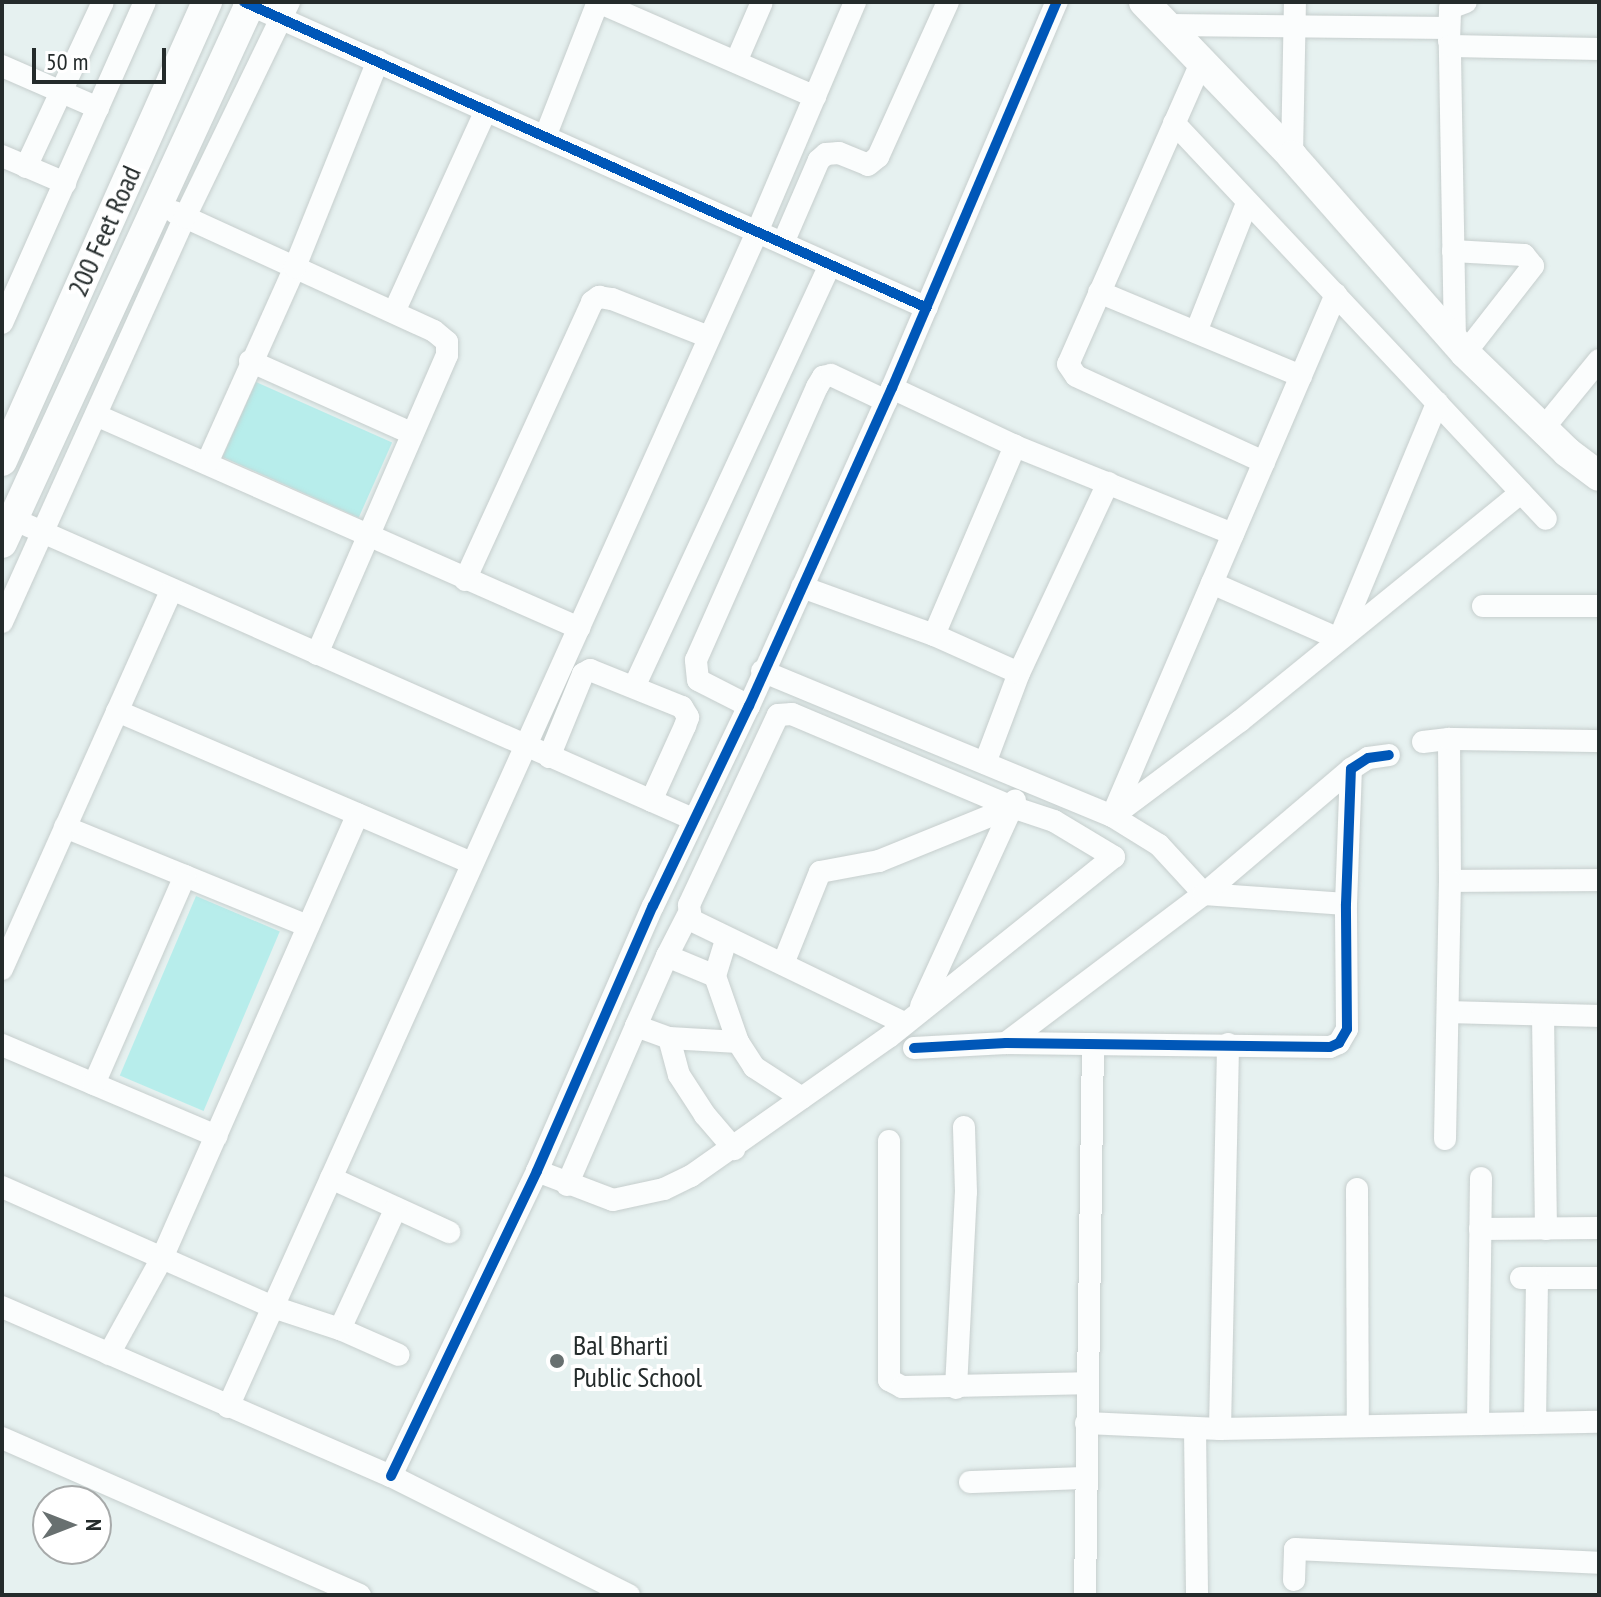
<!DOCTYPE html>
<style>
body{margin:0}
#map{position:relative;width:1601px;height:1597px;overflow:hidden;background:#e6f1f0;font-family:"PT Sans Narrow",sans-serif}
div>[style]{position:absolute}
[style*='--x']{left:calc(var(--x)*1px);top:calc(var(--y)*1px);width:calc(var(--w)*1px);rotate:calc(var(--a)*1deg)}
.green>*{inset:0;background:#b7edeb;transform-origin:0 0}
.roads{filter:drop-shadow(0 0 2px #c6cecd) drop-shadow(0 0 2px #c6cecd)}
.street>*{height:22px;margin:-11px;padding:0 11px;transform-origin:11px;border-radius:11px;background:#fbfdfd}
.secondary>*{height:30px;margin:-15px;padding:0 15px;transform-origin:15px;border-radius:15px;background:#fbfdfd}
.cycleway>*{height:10px;margin:-5px;padding:0 5px;transform-origin:5px;border-radius:5px;background:#0057b8}
.dots>*{width:22px;height:22px;translate:-50% -50%;box-sizing:border-box;border:4px solid #fff;border-radius:50%}
span{translate:-50% -50%;white-space:nowrap;text-align:center;line-height:1.15;-webkit-text-stroke:8px #fff;paint-order:stroke}
.street-label{font-size:28px;color:#242b2b}
.poi-label{font-size:28px;color:#242b2b}
.left{translate:0 -50%;text-align:left}
.frame{position:absolute;inset:0;border:4px solid #242b2b;pointer-events:none}
.north{position:absolute;left:32px;top:1485px;width:80px;height:80px;box-sizing:border-box;background:#fff;border:2px solid #a7aaaa;border-radius:50%;rotate:90deg;font-size:22px;font-weight:700;line-height:32px;text-align:center;color:#242b2b}
.north::after{content:'';display:block;margin:auto;width:28px;height:36px;background:#687070;clip-path:polygon(50% 0,100% 100%,50% 72%,0 100%)}
.scale{position:absolute;left:32px;top:48px;width:134px;height:36px;box-sizing:border-box;border:4px solid #242b2b;border-top:0;padding-left:10px;font-size:24px;line-height:28px;white-space:nowrap;color:#242b2b;-webkit-text-stroke:6px #fff;paint-order:stroke}
</style>
<div id="map">
<div class="green">
<div style="left:256px;top:382px;width:149px;height:82px;rotate:24deg"></div>
<div style="left:196px;top:896px;width:91px;height:195px;rotate:23deg"></div>
</div>
<div class="roads">
<div class="street">
<div style="--x:244;--y:2;--w:748;--a:24.13"></div>
<div style="--x:598;--y:2;--w:237;--a:23.6"></div>
<div style="--x:1170;--y:25;--w:279;--a:0.6"></div>
<div style="--x:1449;--y:41;--w:33;--a:-88"></div>
<div style="--x:1450;--y:8;--w:17;--a:-21"></div>
<div style="--x:736;--y:62;--w:65;--a:-66.6"></div>
<div style="--x:1201;--y:63;--w:329;--a:113.8"></div>
<div style="--x:1068;--y:364;--w:14;--a:56"></div>
<div style="--x:1076;--y:376;--w:207;--a:24.6"></div>
<div style="--x:2;--y:66;--w:105;--a:23.6"></div>
<div style="--x:1174;--y:123;--w:543;--a:46.79"></div>
<div style="--x:545;--y:137;--w:145;--a:-68.6"></div>
<div style="--x:2;--y:156;--w:69;--a:23.2"></div>
<div style="--x:1292;--y:156;--w:154;--a:-88.9"></div>
<div style="--x:26;--y:167;--w:182;--a:-65"></div>
<div style="--x:174;--y:212;--w:286;--a:24.6"></div>
<div style="--x:434;--y:331;--w:17;--a:40"></div>
<div style="--x:447;--y:342;--w:13;--a:90"></div>
<div style="--x:447;--y:355;--w:326;--a:113.5"></div>
<div style="--x:783;--y:243;--w:90;--a:-66.6"></div>
<div style="--x:819;--y:160;--w:9;--a:-41"></div>
<div style="--x:826;--y:154;--w:13;--a:-4"></div>
<div style="--x:839;--y:153;--w:31;--a:22"></div>
<div style="--x:868;--y:165;--w:13;--a:-39"></div>
<div style="--x:878;--y:157;--w:170;--a:-65.7"></div>
<div style="--x:1453;--y:251;--w:71;--a:3.2"></div>
<div style="--x:1524;--y:255;--w:14;--a:51"></div>
<div style="--x:1533;--y:266;--w:110;--a:128"></div>
<div style="--x:1099;--y:292;--w:219;--a:22.6"></div>
<div style="--x:394;--y:312;--w:222;--a:-65.5"></div>
<div style="--x:2;--y:323;--w:351;--a:-66"></div>
<div style="--x:1196;--y:332;--w:139;--a:-68.4"></div>
<div style="--x:1455;--y:342;--w:296;--a:-91"></div>
<div style="--x:1450;--y:46;--w:149;--a:1.2"></div>
<div style="--x:250;--y:361;--w:176;--a:24.1"></div>
<div style="--x:892;--y:388;--w:136;--a:25.2"></div>
<div style="--x:1015;--y:446;--w:235;--a:22"></div>
<div style="--x:98;--y:416;--w:526;--a:23.79"></div>
<div style="--x:1542;--y:430;--w:90;--a:-50.8"></div>
<div style="--x:207;--y:463;--w:215;--a:-65.8"></div>
<div style="--x:295;--y:267;--w:222;--a:-68.1"></div>
<div style="--x:13;--y:519;--w:743;--a:23.81"></div>
<div style="--x:465;--y:580;--w:306;--a:-65.4"></div>
<div style="--x:592;--y:302;--w:9;--a:-36"></div>
<div style="--x:599;--y:297;--w:13;--a:9"></div>
<div style="--x:612;--y:299;--w:104;--a:21.4"></div>
<div style="--x:1212;--y:583;--w:139;--a:23.8"></div>
<div style="--x:1339;--y:639;--w:256;--a:-67.4"></div>
<div style="--x:802;--y:587;--w:140;--a:20"></div>
<div style="--x:934;--y:635;--w:206;--a:-66.8"></div>
<div style="--x:1483;--y:606;--w:116;--a:0"></div>
<div style="--x:2;--y:622;--w:444;--a:-65.7"></div>
<div style="--x:185;--y:217;--w:239;--a:-64.2"></div>
<div style="--x:934;--y:635;--w:93;--a:24.1"></div>
<div style="--x:762;--y:671;--w:379;--a:22.5"></div>
<div style="--x:1112;--y:816;--w:55;--a:31.7"></div>
<div style="--x:1159;--y:845;--w:67;--a:47.4"></div>
<div style="--x:1204;--y:894;--w:142;--a:4"></div>
<div style="--x:634;--y:687;--w:465;--a:-65.1"></div>
<div style="--x:749;--y:706;--w:57;--a:-153"></div>
<div style="--x:698;--y:680;--w:20;--a:-96"></div>
<div style="--x:696;--y:660;--w:299;--a:-66.1"></div>
<div style="--x:817;--y:387;--w:12;--a:-59"></div>
<div style="--x:823;--y:377;--w:8;--a:-14"></div>
<div style="--x:831;--y:375;--w:61;--a:25.3"></div>
<div style="--x:117;--y:711;--w:386;--a:23.2"></div>
<div style="--x:1449;--y:739;--w:142;--a:89.6"></div>
<div style="--x:1450;--y:881;--w:149;--a:-0.4"></div>
<div style="--x:1423;--y:742;--w:26;--a:-7"></div>
<div style="--x:1449;--y:739;--w:150;--a:0.8"></div>
<div style="--x:549;--y:757;--w:90;--a:-67.7"></div>
<div style="--x:583;--y:674;--w:8;--a:-30"></div>
<div style="--x:590;--y:670;--w:99;--a:21.9"></div>
<div style="--x:682;--y:707;--w:12;--a:59"></div>
<div style="--x:688;--y:717;--w:9;--a:108"></div>
<div style="--x:685;--y:726;--w:82;--a:114.4"></div>
<div style="--x:985;--y:763;--w:96;--a:-69.3"></div>
<div style="--x:1019;--y:673;--w:210;--a:-64.9"></div>
<div style="--x:1112;--y:816;--w:568;--a:-66.77"></div>
<div style="--x:1113;--y:816;--w:159;--a:-36.8"></div>
<div style="--x:1240;--y:721;--w:362;--a:-39.1"></div>
<div style="--x:65;--y:827;--w:262;--a:22.2"></div>
<div style="--x:726;--y:940;--w:38;--a:107"></div>
<div style="--x:715;--y:976;--w:70;--a:70.8"></div>
<div style="--x:738;--y:1042;--w:30;--a:57"></div>
<div style="--x:754;--y:1067;--w:57;--a:32.9"></div>
<div style="--x:667;--y:956;--w:48;--a:-62.9"></div>
<div style="--x:783;--y:964;--w:99;--a:-68.1"></div>
<div style="--x:820;--y:872;--w:60;--a:-10.6"></div>
<div style="--x:879;--y:861;--w:144;--a:-22.1"></div>
<div style="--x:2;--y:969;--w:414;--a:-65.9"></div>
<div style="--x:921;--y:1006;--w:226;--a:-65.4"></div>
<div style="--x:1448;--y:1012;--w:151;--a:1.5"></div>
<div style="--x:1543;--y:1015;--w:214;--a:89.2"></div>
<div style="--x:636;--y:1026;--w:77;--a:-66.1"></div>
<div style="--x:667;--y:956;--w:52;--a:22.6"></div>
<div style="--x:669;--y:1038;--w:38;--a:75"></div>
<div style="--x:679;--y:1075;--w:48;--a:57"></div>
<div style="--x:705;--y:1115;--w:45;--a:49.5"></div>
<div style="--x:1006;--y:1043;--w:248;--a:-37"></div>
<div style="--x:1204;--y:894;--w:193;--a:-40.4"></div>
<div style="--x:2;--y:1045;--w:233;--a:23"></div>
<div style="--x:914;--y:1048;--w:92;--a:-3.1"></div>
<div style="--x:1006;--y:1043;--w:324;--a:0.7"></div>
<div style="--x:1330;--y:1047;--w:10;--a:-24"></div>
<div style="--x:1339;--y:1043;--w:16;--a:-60"></div>
<div style="--x:1347;--y:1029;--w:125;--a:-90.5"></div>
<div style="--x:1346;--y:904;--w:135;--a:-87.9"></div>
<div style="--x:1351;--y:769;--w:20;--a:-33"></div>
<div style="--x:1368;--y:758;--w:21;--a:-8"></div>
<div style="--x:94;--y:1084;--w:227;--a:-66.4"></div>
<div style="--x:1445;--y:1139;--w:258;--a:-88.9"></div>
<div style="--x:889;--y:1141;--w:239;--a:90"></div>
<div style="--x:889;--y:1380;--w:15;--a:28"></div>
<div style="--x:902;--y:1387;--w:184;--a:-1.2"></div>
<div style="--x:537;--y:1171;--w:81;--a:20.9"></div>
<div style="--x:613;--y:1200;--w:52;--a:-12.2"></div>
<div style="--x:664;--y:1189;--w:30;--a:-26"></div>
<div style="--x:691;--y:1176;--w:242;--a:-35.1"></div>
<div style="--x:889;--y:1037;--w:288;--a:-38.7"></div>
<div style="--x:1114;--y:857;--w:70;--a:-149"></div>
<div style="--x:1054;--y:821;--w:44;--a:-161.6"></div>
<div style="--x:1012;--y:807;--w:239;--a:-157.1"></div>
<div style="--x:792;--y:714;--w:14;--a:176"></div>
<div style="--x:778;--y:715;--w:210;--a:115.1"></div>
<div style="--x:689;--y:905;--w:15;--a:82"></div>
<div style="--x:691;--y:920;--w:237;--a:25.8"></div>
<div style="--x:331;--y:1178;--w:130;--a:24.6"></div>
<div style="--x:567;--y:1185;--w:173;--a:-66.5"></div>
<div style="--x:636;--y:1026;--w:35;--a:20"></div>
<div style="--x:669;--y:1038;--w:69;--a:3.3"></div>
<div style="--x:2;--y:1187;--w:296;--a:23.9"></div>
<div style="--x:273;--y:1307;--w:71;--a:18.2"></div>
<div style="--x:340;--y:1329;--w:64;--a:23.8"></div>
<div style="--x:1357;--y:1189;--w:236;--a:89.8"></div>
<div style="--x:1480;--y:1229;--w:119;--a:-0.5"></div>
<div style="--x:1521;--y:1278;--w:78;--a:0"></div>
<div style="--x:2;--y:1307;--w:424;--a:23.5"></div>
<div style="--x:391;--y:1476;--w:266;--a:26.6"></div>
<div style="--x:340;--y:1329;--w:133;--a:-65.2"></div>
<div style="--x:109;--y:1354;--w:110;--a:-61.1"></div>
<div style="--x:162;--y:1258;--w:485;--a:-66.2"></div>
<div style="--x:956;--y:1388;--w:196;--a:-87.1"></div>
<div style="--x:966;--y:1192;--w:65;--a:-91.8"></div>
<div style="--x:228;--y:1407;--w:1289;--a:-65.76"></div>
<div style="--x:757;--y:232;--w:250;--a:-66.9"></div>
<div style="--x:1086;--y:1423;--w:134;--a:2.6"></div>
<div style="--x:1220;--y:1429;--w:379;--a:-1.1"></div>
<div style="--x:1535;--y:1423;--w:145;--a:-89.2"></div>
<div style="--x:1478;--y:1424;--w:246;--a:-89.3"></div>
<div style="--x:1195;--y:1429;--w:166;--a:89.3"></div>
<div style="--x:1220;--y:1429;--w:385;--a:-88.8"></div>
<div style="--x:2;--y:1438;--w:391;--a:23.7"></div>
<div style="--x:391;--y:1476;--w:338;--a:-64.4"></div>
<div style="--x:537;--y:1171;--w:289;--a:-66.4"></div>
<div style="--x:653;--y:906;--w:222;--a:-64.4"></div>
<div style="--x:749;--y:706;--w:349;--a:-65.8"></div>
<div style="--x:892;--y:388;--w:420;--a:-66.9"></div>
<div style="--x:970;--y:1482;--w:116;--a:-2"></div>
<div style="--x:1294;--y:1580;--w:31;--a:-88"></div>
<div style="--x:1295;--y:1549;--w:304;--a:2.6"></div>
<div style="--x:1085;--y:1595;--w:551;--a:-89.17"></div>
</div>
<div class="secondary">
<div style="--x:1144;--y:2;--w:214;--a:46.1"></div>
<div style="--x:1292;--y:156;--w:262;--a:48.7"></div>
<div style="--x:1465;--y:353;--w:142;--a:44.1"></div>
<div style="--x:1567;--y:452;--w:40;--a:37"></div>
<div style="--x:2;--y:461;--w:503;--a:-65.93"></div>
<div style="--x:2;--y:543;--w:596;--a:-65.29"></div>
</div>
</div>
<div class="cycleway">
<div style="--x:244;--y:2;--w:748;--a:24.13"></div>
<div style="--x:914;--y:1048;--w:92;--a:-3.1"></div>
<div style="--x:1006;--y:1043;--w:324;--a:0.7"></div>
<div style="--x:1330;--y:1047;--w:10;--a:-24"></div>
<div style="--x:1339;--y:1043;--w:16;--a:-60"></div>
<div style="--x:1347;--y:1029;--w:125;--a:-90.5"></div>
<div style="--x:1346;--y:904;--w:135;--a:-87.9"></div>
<div style="--x:1351;--y:769;--w:20;--a:-33"></div>
<div style="--x:1368;--y:758;--w:21;--a:-8"></div>
<div style="--x:391;--y:1476;--w:338;--a:-64.4"></div>
<div style="--x:537;--y:1171;--w:289;--a:-66.4"></div>
<div style="--x:653;--y:906;--w:222;--a:-64.4"></div>
<div style="--x:749;--y:706;--w:349;--a:-65.8"></div>
<div style="--x:892;--y:388;--w:420;--a:-66.9"></div>
</div>
<div class="dots">
<div style="left:557px;top:1361px;background:#687070"></div>
</div>
<div class="street-label">
<span style="left:104px;top:231px;rotate:-66deg">200 Feet Road</span>
</div>
<div class="poi-label">
<span class="left" style="left:573px;top:1361px">Bal Bharti<br>Public School</span>
</div>
<div class="frame"></div>
<div class="north">N</div>
<div class="scale">50 m</div>
</div>
